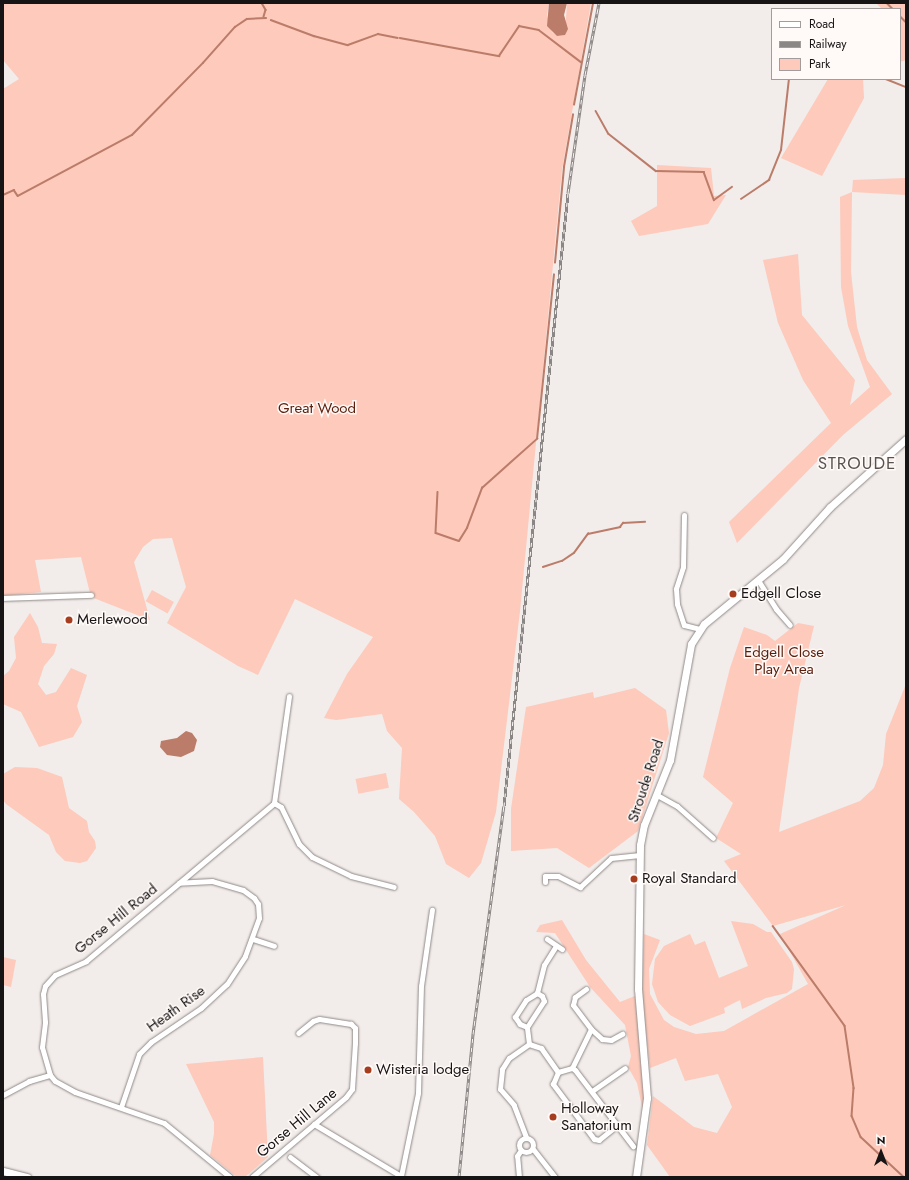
<!DOCTYPE html>
<style>
body{margin:0}
#map{position:relative;width:909px;height:1180px;overflow:hidden;background:#f2ecea;font-family:Jost,sans-serif}
div>[style]{position:absolute}
[style*='--x']{left:calc(var(--x)*1px);top:calc(var(--y)*1px);width:calc(var(--w)*1px);rotate:calc(var(--a)*1deg)}
.green>*{inset:0;background:#fdcabb;transform-origin:0 0}
.water>*{inset:0;background:#bb7c69}
.stream>*{height:1.5px;margin:-0.75px;padding:0 0.75px;transform-origin:0.75px;border-radius:0.75px;background:#bb7c69}
.roads{filter:drop-shadow(0 0 1px #8f8a88) drop-shadow(0 0 1px #8f8a88)}
.street>*{height:5px;margin:-2.5px;padding:0 2.5px;transform-origin:2.5px;border-radius:2.5px;background:#fff}
.street>.ring{margin:-2.5px;padding:0;box-sizing:content-box;background:none;border:5px solid #fff;border-radius:50%}
.secondary>*{height:7px;margin:-3.5px;padding:0 3.5px;transform-origin:3.5px;border-radius:3.5px;background:#fff}
.rail>*{height:3px;margin-top:-1.5px;transform-origin:0;background:repeating-linear-gradient(90deg,#fff9f7 0 4.5px,#8a8685 0 9px);box-sizing:border-box;border-block:1px solid #8a8685}
.dots>*{width:11px;height:11px;translate:-50% -50%;box-sizing:border-box;border:2px solid #fff9f7;border-radius:50%}
span{translate:-50% -50%;white-space:nowrap;text-align:center;line-height:1.15;-webkit-text-stroke:3px #fff9f7;paint-order:stroke}
.park-label{font-size:15px;color:#591e0c}
.poi-label{font-size:15px;color:#161414}
.left{translate:0 -50%;text-align:left}
.street-label{font-size:15px;color:#161414}
.quarter-label{font-size:17px;color:#585352;letter-spacing:1px}
.frame{position:absolute;inset:0;border:4px solid #161414;pointer-events:none}
.legend{position:absolute;left:771px;top:8px;width:130px;height:72px;box-sizing:border-box;background:#fff9f7;border:1px solid #a29d9c;margin:0;padding:5px 7px;list-style:none;font-size:12px;color:#161414}
.legend li{display:flex;align-items:center;gap:8px;height:20px}
.legend b{width:20px;border:1px solid #a29d9c}
.north{position:absolute;left:861px;top:1132px;width:40px;height:40px;-webkit-text-stroke:3px #fff9f7;paint-order:stroke;rotate:0deg;font-size:11px;font-weight:700;line-height:16px;text-align:center;color:#161414}
.north::after{content:'';display:block;margin:auto;width:14px;height:18px;background:#161414;clip-path:polygon(50% 0,100% 100%,50% 72%,0 100%)}
</style>
<div id="map">
<div class="green">
<div style="clip-path:polygon(3px 3px,549px 3px,547px 15px,552px 32px,557px 36px,565px 35px,567px 3px,591px 3px,562px 170px,520px 611px,496px 812px,481px 863px,469px 878px,446px 864px,435px 836px,414px 812px,399px 799px,402px 748px,387px 731px,382px 714px,336px 720px,324px 718px,347px 674px,373px 637px,295px 599px,258px 675px,238px 666px,167px 623px,186px 587px,172px 538px,153px 539px,143px 547px,134px 562px,150px 620px,91px 597px,81px 557px,35px 560px,41px 592px,3px 596px,3px 89px,19px 79px,3px 60px)"></div>
<div style="clip-path:polygon(876px 3px,906px 3px,906px 60px,900px 62px,900px 9px,882px 9px)"></div>
<div style="clip-path:polygon(828px 79px,863px 79px,864px 98px,822px 176px,781px 158px)"></div>
<div style="clip-path:polygon(657px 165px,711px 168px,714px 196px,726px 195px,708px 224px,639px 236px,631px 221px,657px 206px)"></div>
<div style="clip-path:polygon(906px 178px,906px 195px,852px 192px,851px 272px,857px 327px,867px 360px,892px 394px,843px 435px,737px 543px,729px 522px,831px 423px,803px 380px,778px 323px,763px 260px,798px 254px,802px 315px,855px 380px,850px 405px,870px 387px,848px 326px,841px 287px,840px 197px,852px 192px,853px 180px)"></div>
<div style="left:152px;top:590px;width:25px;height:13px;rotate:29deg"></div>
<div style="clip-path:polygon(30px 613px,38px 627px,42px 643px,57px 644px,54px 654px,44px 666px,38px 684px,46px 695px,56px 692px,71px 668px,87px 675px,77px 706px,82px 722px,73px 737px,39px 747px,21px 712px,3px 704px,3px 676px,9px 671px,16px 658px,14px 637px)"></div>
<div style="clip-path:polygon(798px 623px,814px 626px,799px 688px,779px 832px,860px 801px,874px 788px,883px 765px,886px 734px,906px 684px,906px 1177px,670px 1177px,647px 1145px,653px 1096px,694px 1127px,717px 1133px,732px 1107px,718px 1074px,685px 1081px,676px 1058px,650px 1068px,642px 998px,644px 934px,660px 940px,649px 969px,650px 994px,664px 1020px,674px 1027px,696px 1034px,724px 1031px,808px 984px,780px 934px,846px 905px,773px 926px,724px 861px,741px 854px,716px 838px,733px 803px,703px 777px,730px 668px,744px 627px,767px 635px,775px 641px)"></div>
<div style="clip-path:polygon(635px 688px,666px 710px,669px 733px,638px 831px,589px 868px,557px 848px,511px 851px,511px 809px,526px 707px,593px 692px,594px 698px)"></div>
<div style="clip-path:polygon(15px 767px,37px 768px,62px 777px,69px 808px,87px 821px,89px 832px,95px 841px,96px 848px,87px 861px,80px 863px,65px 861px,56px 852px,49px 835px,6px 804px,3px 800px,3px 774px)"></div>
<div style="left:386px;top:773px;width:15px;height:31px;rotate:79deg"></div>
<div style="clip-path:polygon(562px 920px,586px 960px,620px 1002px,635px 996px,645px 1085px,644px 1116px,637px 1083px,628px 1067px,631px 1056px,625px 1025px,590px 987px,555px 933px,536px 932px,540px 925px)"></div>
<div style="clip-path:polygon(731px 921px,753px 924px,767px 932px,771px 932px,792px 962px,794px 969px,792px 989px,787px 993px,766px 998px,742px 1009px,740px 1000px,724px 1008px,725px 1013px,690px 1026px,670px 1015px,658px 1002px,652px 984px,655px 959px,664px 946px,690px 934px,695px 945px,705px 941px,719px 978px,748px 966px)"></div>
<div style="clip-path:polygon(3px 957px,16px 960px,11px 987px,3px 985px)"></div>
<div style="clip-path:polygon(263px 1057px,268px 1157px,245px 1177px,237px 1177px,210px 1155px,214px 1134px,214px 1122px,186px 1064px)"></div>
</div>
<div class="water">
<div style="clip-path:polygon(549px 3px,567px 3px,564px 15px,568px 29px,565px 35px,557px 36px,547px 26px)"></div>
<div style="clip-path:polygon(186px 731px,192px 733px,197px 740px,194px 751px,181px 757px,167px 755px,160px 747px,161px 741px,177px 738px)"></div>
</div>
<div class="stream">
<div style="--x:262;--y:3;--w:8;--a:60"></div>
<div style="--x:266;--y:10;--w:7;--a:106"></div>
<div style="--x:887;--y:3;--w:8;--a:45"></div>
<div style="--x:900;--y:16;--w:8;--a:45"></div>
<div style="--x:271;--y:20;--w:46;--a:20.4"></div>
<div style="--x:314;--y:36;--w:35;--a:15"></div>
<div style="--x:348;--y:45;--w:32;--a:-20"></div>
<div style="--x:378;--y:34;--w:20;--a:11"></div>
<div style="--x:400;--y:38;--w:101;--a:10.3"></div>
<div style="--x:499;--y:56;--w:36;--a:-56"></div>
<div style="--x:519;--y:26;--w:20;--a:11"></div>
<div style="--x:539;--y:30;--w:53;--a:37.3"></div>
<div style="--x:886;--y:79;--w:22;--a:22"></div>
<div style="--x:574;--y:105;--w:104;--a:-79.4"></div>
<div style="--x:596;--y:111;--w:26;--a:61"></div>
<div style="--x:609;--y:134;--w:60;--a:38.2"></div>
<div style="--x:656;--y:171;--w:48;--a:1.2"></div>
<div style="--x:704;--y:172;--w:30;--a:70"></div>
<div style="--x:714;--y:200;--w:22;--a:-36"></div>
<div style="--x:3;--y:195;--w:12;--a:-24"></div>
<div style="--x:14;--y:190;--w:7;--a:56"></div>
<div style="--x:18;--y:196;--w:129;--a:-28.2"></div>
<div style="--x:132;--y:135;--w:101;--a:-45.4"></div>
<div style="--x:203;--y:63;--w:48;--a:-48.4"></div>
<div style="--x:235;--y:27;--w:14;--a:-34"></div>
<div style="--x:247;--y:19;--w:19;--a:-3"></div>
<div style="--x:741;--y:199;--w:34;--a:-34"></div>
<div style="--x:769;--y:180;--w:32;--a:-68"></div>
<div style="--x:781;--y:150;--w:71;--a:-83.6"></div>
<div style="--x:555;--y:263;--w:96;--a:-84.6"></div>
<div style="--x:564;--y:167;--w:53;--a:-80.2"></div>
<div style="--x:438;--y:492;--w:41;--a:92.8"></div>
<div style="--x:436;--y:533;--w:24;--a:19"></div>
<div style="--x:459;--y:541;--w:15;--a:-58"></div>
<div style="--x:467;--y:528;--w:43;--a:-69.4"></div>
<div style="--x:482;--y:488;--w:74;--a:-41.7"></div>
<div style="--x:537;--y:439;--w:165;--a:-84.1"></div>
<div style="--x:543;--y:567;--w:20;--a:-18"></div>
<div style="--x:562;--y:561;--w:14;--a:-34"></div>
<div style="--x:574;--y:553;--w:24;--a:-54"></div>
<div style="--x:588;--y:534;--w:33;--a:-12"></div>
<div style="--x:620;--y:527;--w:5;--a:-53"></div>
<div style="--x:623;--y:523;--w:22;--a:-3"></div>
<div style="--x:773;--y:926;--w:123;--a:54.2"></div>
<div style="--x:845;--y:1026;--w:63;--a:81.7"></div>
<div style="--x:854;--y:1088;--w:28;--a:94"></div>
<div style="--x:852;--y:1116;--w:23;--a:67"></div>
<div style="--x:861;--y:1137;--w:59;--a:42.9"></div>
</div>
<div class="roads">
<div class="street">
<div style="--x:684;--y:515;--w:52;--a:91.1"></div>
<div style="--x:683;--y:567;--w:23;--a:108"></div>
<div style="--x:676;--y:589;--w:15;--a:86"></div>
<div style="--x:677;--y:604;--w:22;--a:72"></div>
<div style="--x:684;--y:625;--w:16;--a:14"></div>
<div style="--x:758;--y:580;--w:34;--a:58"></div>
<div style="--x:776;--y:609;--w:21;--a:49"></div>
<div style="--x:3;--y:598;--w:88;--a:-2"></div>
<div style="--x:657;--y:795;--w:23;--a:29"></div>
<div style="--x:677;--y:806;--w:48;--a:41.6"></div>
<div style="--x:274;--y:803;--w:8;--a:30"></div>
<div style="--x:281;--y:807;--w:41;--a:64.1"></div>
<div style="--x:299;--y:844;--w:18;--a:45"></div>
<div style="--x:312;--y:857;--w:43;--a:26"></div>
<div style="--x:351;--y:876;--w:44;--a:14.3"></div>
<div style="--x:545;--y:882;--w:6;--a:-90"></div>
<div style="--x:545;--y:876;--w:13;--a:0"></div>
<div style="--x:558;--y:876;--w:25;--a:27"></div>
<div style="--x:580;--y:887;--w:42;--a:-43.1"></div>
<div style="--x:611;--y:858;--w:29;--a:-6"></div>
<div style="--x:253;--y:939;--w:22;--a:18"></div>
<div style="--x:547;--y:939;--w:18;--a:34"></div>
<div style="--x:586;--y:989;--w:14;--a:144"></div>
<div style="--x:575;--y:997;--w:8;--a:104"></div>
<div style="--x:573;--y:1005;--w:30;--a:53"></div>
<div style="--x:591;--y:1029;--w:15;--a:42"></div>
<div style="--x:602;--y:1039;--w:9;--a:6"></div>
<div style="--x:611;--y:1040;--w:13;--a:-29"></div>
<div style="--x:527;--y:1027;--w:31;--a:-57"></div>
<div style="--x:544;--y:1001;--w:5;--a:-112"></div>
<div style="--x:542;--y:996;--w:6;--a:-149"></div>
<div style="--x:529;--y:1044;--w:17;--a:-97"></div>
<div style="--x:527;--y:1027;--w:8;--a:-157"></div>
<div style="--x:520;--y:1024;--w:9;--a:-126"></div>
<div style="--x:515;--y:1017;--w:20;--a:-57"></div>
<div style="--x:526;--y:1000;--w:13;--a:-32"></div>
<div style="--x:537;--y:993;--w:29;--a:-76"></div>
<div style="--x:544;--y:965;--w:22;--a:-58"></div>
<div style="--x:572;--y:1068;--w:43;--a:-64"></div>
<div style="--x:592;--y:1091;--w:40;--a:-34.9"></div>
<div style="--x:3;--y:1095;--w:30;--a:-28"></div>
<div style="--x:29;--y:1081;--w:22;--a:-16"></div>
<div style="--x:121;--y:1107;--w:56;--a:-71.2"></div>
<div style="--x:139;--y:1054;--w:17;--a:-45"></div>
<div style="--x:151;--y:1042;--w:60;--a:-34.2"></div>
<div style="--x:201;--y:1008;--w:35;--a:-43"></div>
<div style="--x:227;--y:984;--w:33;--a:-57"></div>
<div style="--x:245;--y:956;--w:40;--a:-69.8"></div>
<div style="--x:259;--y:918;--w:14;--a:-94"></div>
<div style="--x:258;--y:904;--w:7;--a:-124"></div>
<div style="--x:254;--y:898;--w:14;--a:-144"></div>
<div style="--x:243;--y:890;--w:32;--a:-164"></div>
<div style="--x:212;--y:881;--w:33;--a:177"></div>
<div style="--x:314;--y:1124;--w:101;--a:30.9"></div>
<div style="--x:401;--y:1176;--w:85;--a:-78.4"></div>
<div style="--x:418;--y:1093;--w:107;--a:-88.4"></div>
<div style="--x:421;--y:986;--w:77;--a:-81.8"></div>
<div style="--x:616;--y:1126;--w:22;--a:141"></div>
<div style="--x:599;--y:1140;--w:5;--a:-169"></div>
<div style="--x:594;--y:1139;--w:69;--a:-126.7"></div>
<div style="--x:553;--y:1084;--w:13;--a:-67"></div>
<div style="--x:558;--y:1072;--w:15;--a:-16"></div>
<div style="--x:572;--y:1068;--w:4;--a:34"></div>
<div style="--x:575;--y:1070;--w:96;--a:52.7"></div>
<div style="--x:526;--y:1137;--w:34;--a:-111"></div>
<div style="--x:514;--y:1105;--w:21;--a:-131"></div>
<div style="--x:500;--y:1089;--w:20;--a:-84"></div>
<div style="--x:502;--y:1069;--w:13;--a:-58"></div>
<div style="--x:509;--y:1058;--w:24;--a:-35"></div>
<div style="--x:529;--y:1044;--w:13;--a:18"></div>
<div style="--x:541;--y:1048;--w:29;--a:55"></div>
<div class="ring" style="left:519px;top:1138px;width:9px;height:9px"></div>
<div style="--x:533;--y:1149;--w:36;--a:52"></div>
<div style="--x:290;--y:1157;--w:34;--a:37"></div>
<div style="--x:230;--y:1177;--w:85;--a:-140.7"></div>
<div style="--x:164;--y:1123;--w:94;--a:-160.8"></div>
<div style="--x:75;--y:1092;--w:23;--a:-151"></div>
<div style="--x:55;--y:1081;--w:8;--a:-130"></div>
<div style="--x:50;--y:1075;--w:29;--a:-106"></div>
<div style="--x:42;--y:1047;--w:25;--a:-83"></div>
<div style="--x:45;--y:1022;--w:28;--a:-94"></div>
<div style="--x:43;--y:994;--w:8;--a:-76"></div>
<div style="--x:45;--y:986;--w:15;--a:-48"></div>
<div style="--x:55;--y:975;--w:34;--a:-24"></div>
<div style="--x:86;--y:961;--w:246;--a:-40"></div>
<div style="--x:274;--y:803;--w:108;--a:-82"></div>
<div style="--x:252;--y:1177;--w:123;--a:-40.4"></div>
<div style="--x:346;--y:1097;--w:10;--a:-53"></div>
<div style="--x:352;--y:1089;--w:46;--a:-86.3"></div>
<div style="--x:355;--y:1043;--w:15;--a:-90"></div>
<div style="--x:355;--y:1028;--w:6;--a:-135"></div>
<div style="--x:351;--y:1024;--w:32;--a:-171"></div>
<div style="--x:319;--y:1019;--w:6;--a:162"></div>
<div style="--x:313;--y:1021;--w:19;--a:141"></div>
<div style="--x:519;--y:1177;--w:21;--a:-95"></div>
<div style="--x:517;--y:1156;--w:7;--a:-56"></div>
</div>
<div class="secondary">
<div style="--x:3;--y:1171;--w:25;--a:14"></div>
<div style="--x:636;--y:1177;--w:80;--a:-82.1"></div>
<div style="--x:647;--y:1098;--w:109;--a:-94.7"></div>
<div style="--x:638;--y:989;--w:144;--a:-89.2"></div>
<div style="--x:640;--y:845;--w:20;--a:-79"></div>
<div style="--x:644;--y:825;--w:70;--a:-68.2"></div>
<div style="--x:670;--y:760;--w:118;--a:-79.7"></div>
<div style="--x:691;--y:644;--w:24;--a:-57"></div>
<div style="--x:704;--y:624;--w:102;--a:-39.4"></div>
<div style="--x:783;--y:559;--w:70;--a:-47.9"></div>
<div style="--x:830;--y:507;--w:102;--a:-41.8"></div>
</div>
</div>
<div class="rail">
<div style="--x:459;--y:1177;--w:144;--a:-84.4"></div>
<div style="--x:473;--y:1034;--w:230;--a:-82.3"></div>
<div style="--x:504;--y:806;--w:616;--a:-84.04"></div>
<div style="--x:568;--y:193;--w:119;--a:-81.8"></div>
<div style="--x:585;--y:75;--w:73;--a:-79"></div>
</div>
<div class="dots">
<div style="left:733px;top:594px;background:#a53d1e"></div>
<div style="left:69px;top:620px;background:#a53d1e"></div>
<div style="left:634px;top:879px;background:#a53d1e"></div>
<div style="left:368px;top:1070px;background:#a53d1e"></div>
<div style="left:553px;top:1117px;background:#a53d1e"></div>
</div>
<div class="park-label">
<span style="left:317px;top:409px">Great Wood</span>
<span style="left:784px;top:661px">Edgell Close<br>Play Area</span>
</div>
<div class="poi-label">
<span class="left" style="left:741px;top:594px">Edgell Close</span>
<span class="left" style="left:77px;top:620px">Merlewood</span>
<span class="left" style="left:642px;top:879px">Royal Standard</span>
<span class="left" style="left:376px;top:1070px">Wisteria lodge</span>
<span class="left" style="left:561px;top:1117px">Holloway<br>Sanatorium</span>
</div>
<div class="street-label">
<span style="left:646px;top:781px;rotate:-72deg">Stroude Road</span>
<span style="left:116px;top:919px;rotate:-39deg">Gorse Hill Road</span>
<span style="left:176px;top:1009px;rotate:-36deg">Heath Rise</span>
<span style="left:297px;top:1123px;rotate:-40deg">Gorse Hill Lane</span>
</div>
<div class="quarter-label">
<span style="left:857px;top:464px">STROUDE</span>
</div>
<div class="frame"></div>
<ul class="legend">
<li><b style="height:5px;background:#fff"></b>Road</li>
<li><b style="height:5px;background:#8a8685"></b>Railway</li>
<li><b style="height:11px;background:#fdcabb"></b>Park</li>
</ul>
<div class="north">N</div>
</div>
